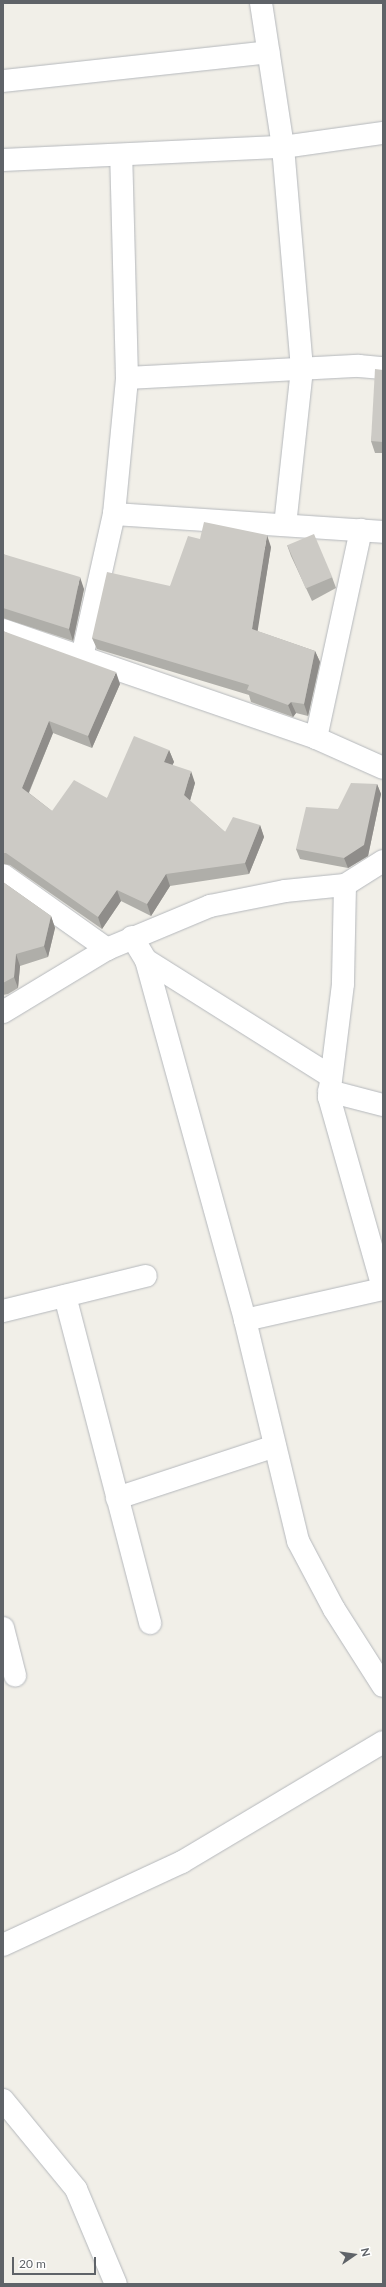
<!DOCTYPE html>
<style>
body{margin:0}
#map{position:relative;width:386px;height:2287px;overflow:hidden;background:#f1efe8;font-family:Lato,sans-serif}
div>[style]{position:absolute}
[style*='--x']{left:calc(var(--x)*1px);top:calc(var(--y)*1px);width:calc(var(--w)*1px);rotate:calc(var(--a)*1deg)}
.roads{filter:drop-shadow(0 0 1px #b5b8bc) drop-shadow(0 0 1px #b5b8bc)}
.minor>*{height:22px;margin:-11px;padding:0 11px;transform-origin:11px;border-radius:11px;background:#fff}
.tertiary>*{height:22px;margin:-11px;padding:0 11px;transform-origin:11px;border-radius:11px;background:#fff}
.wall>*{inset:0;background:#afaea9}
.shaded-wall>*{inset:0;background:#8f8d8a}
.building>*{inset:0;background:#cccac5;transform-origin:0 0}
span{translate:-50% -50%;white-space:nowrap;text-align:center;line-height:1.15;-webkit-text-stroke:3px #fff;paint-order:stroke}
.frame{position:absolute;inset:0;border:4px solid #5f6368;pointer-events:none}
.north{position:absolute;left:334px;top:2235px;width:40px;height:40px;-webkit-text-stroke:3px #fff;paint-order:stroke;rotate:77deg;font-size:11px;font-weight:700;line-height:16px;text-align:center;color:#5f6368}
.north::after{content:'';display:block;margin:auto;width:14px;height:18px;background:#5f6368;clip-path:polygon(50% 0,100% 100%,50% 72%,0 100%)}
.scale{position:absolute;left:12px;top:2257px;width:84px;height:18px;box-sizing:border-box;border:2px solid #5f6368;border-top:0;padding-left:5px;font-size:12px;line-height:14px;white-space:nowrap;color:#5f6368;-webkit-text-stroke:3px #fff;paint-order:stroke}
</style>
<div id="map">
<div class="roads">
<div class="minor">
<div style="--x:261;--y:3;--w:146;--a:81.3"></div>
<div style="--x:283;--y:147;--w:223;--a:85.1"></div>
<div style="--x:302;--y:369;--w:157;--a:96.2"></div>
<div style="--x:3;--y:81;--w:267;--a:-6.2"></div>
<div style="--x:3;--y:160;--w:280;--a:-2.7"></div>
<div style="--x:283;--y:147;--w:101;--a:-8"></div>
<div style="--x:127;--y:378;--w:232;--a:-3"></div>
<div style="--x:359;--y:366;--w:24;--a:5"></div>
<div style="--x:114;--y:514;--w:270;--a:3.8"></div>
<div style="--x:3;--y:630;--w:331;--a:19"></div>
<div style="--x:316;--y:738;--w:73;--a:24.1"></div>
<div style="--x:82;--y:657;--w:147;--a:-77.4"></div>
<div style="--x:114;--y:514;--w:137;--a:-84.5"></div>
<div style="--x:127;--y:378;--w:223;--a:-91.5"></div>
<div style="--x:316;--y:738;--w:213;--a:-77.8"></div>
<div style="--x:3;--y:875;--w:128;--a:35.4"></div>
<div style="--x:345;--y:885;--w:99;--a:91.2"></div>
<div style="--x:343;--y:984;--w:114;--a:97.1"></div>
<div style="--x:329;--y:1097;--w:198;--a:74.2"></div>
<div style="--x:132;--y:937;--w:27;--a:59"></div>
<div style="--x:146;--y:960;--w:373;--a:74.6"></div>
<div style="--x:245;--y:1320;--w:227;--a:76.5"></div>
<div style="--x:298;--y:1541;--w:77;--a:62.1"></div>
<div style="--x:334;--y:1609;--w:91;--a:57.5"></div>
<div style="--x:146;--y:960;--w:218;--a:32.2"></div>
<div style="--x:3;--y:1012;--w:122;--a:-31.2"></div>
<div style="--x:107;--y:949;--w:112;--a:-22.7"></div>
<div style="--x:210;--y:906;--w:76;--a:-11.3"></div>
<div style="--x:285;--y:891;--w:60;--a:-5.7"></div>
<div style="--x:345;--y:885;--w:45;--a:-32.3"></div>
<div style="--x:329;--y:1091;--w:56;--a:14.5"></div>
<div style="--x:65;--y:1296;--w:338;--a:75.4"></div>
<div style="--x:3;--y:1311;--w:147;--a:-13.8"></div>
<div style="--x:245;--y:1320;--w:141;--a:-12.7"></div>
<div style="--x:117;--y:1498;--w:166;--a:-18.2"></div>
<div style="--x:3;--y:1628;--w:49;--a:75.7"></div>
<div style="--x:3;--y:2100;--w:115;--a:50.6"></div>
<div style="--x:76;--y:2189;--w:103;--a:67.2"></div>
</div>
<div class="tertiary">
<div style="--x:3;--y:1945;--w:197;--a:-24.9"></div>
<div style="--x:182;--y:1862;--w:234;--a:-30.8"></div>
</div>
</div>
<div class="wall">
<div style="clip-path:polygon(383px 370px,383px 453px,375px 453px,371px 441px)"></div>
<div style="clip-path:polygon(287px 545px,332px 577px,336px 588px,312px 601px,291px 556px)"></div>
<div style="clip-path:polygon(271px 547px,257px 631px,315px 651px,320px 662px,308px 716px,296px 713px,293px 717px,251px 702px,249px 695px,97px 649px,92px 638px,170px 586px)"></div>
<div style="clip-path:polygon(3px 554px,84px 589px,73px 641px,3px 618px)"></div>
<div style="clip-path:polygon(3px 631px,120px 684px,92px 748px,53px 733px,29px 793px,52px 811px,107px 798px,169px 750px,174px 762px,172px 765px,195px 783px,190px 801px,225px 832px,260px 825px,264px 837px,249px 874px,170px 886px,151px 916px,121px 901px,102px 929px,10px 865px,3px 864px)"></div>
<div style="clip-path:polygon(377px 784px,381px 794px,368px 856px,348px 868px,300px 859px,296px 849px,338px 809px)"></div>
<div style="clip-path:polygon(3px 882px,51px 916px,55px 928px,48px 957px,20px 966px,18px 988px,8px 994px,3px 995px)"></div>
</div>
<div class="shaded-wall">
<div style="clip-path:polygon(267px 535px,271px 547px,256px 641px,252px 629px)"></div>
<div style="clip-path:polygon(80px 577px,84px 589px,73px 641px,69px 629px)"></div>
<div style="clip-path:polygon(315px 651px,320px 662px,308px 716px,304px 704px)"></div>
<div style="clip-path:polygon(116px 672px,120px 684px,92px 748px,88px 736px)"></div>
<div style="clip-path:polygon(291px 702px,296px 713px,293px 717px,288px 705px)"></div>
<div style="clip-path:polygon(49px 721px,53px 733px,26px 799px,22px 788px)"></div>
<div style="clip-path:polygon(169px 750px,174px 762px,168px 774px,164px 762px)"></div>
<div style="clip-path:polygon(191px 771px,195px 783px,188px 807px,184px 795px)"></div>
<div style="clip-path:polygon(377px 784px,381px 794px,368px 856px,348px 868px,344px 858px)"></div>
<div style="clip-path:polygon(260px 825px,264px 837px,249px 874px,245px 863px)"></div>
<div style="clip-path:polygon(166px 874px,170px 886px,151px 916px,147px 904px)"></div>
<div style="clip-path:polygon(117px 890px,121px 901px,102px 929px,98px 917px)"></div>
<div style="clip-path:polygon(51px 916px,55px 928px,48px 957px,44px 946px)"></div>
<div style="clip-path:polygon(16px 954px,20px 966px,18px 988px,14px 977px)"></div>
</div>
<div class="building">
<div style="clip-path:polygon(375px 369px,383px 370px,383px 442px,371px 441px)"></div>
<div style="clip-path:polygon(204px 522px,267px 535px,252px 629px,315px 651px,304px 704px,291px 702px,288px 705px,247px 690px,249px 685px,92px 638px,107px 572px,170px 586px,188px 536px,200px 539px)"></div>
<div style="left:314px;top:534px;width:47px;height:29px;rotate:67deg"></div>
<div style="clip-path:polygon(3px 554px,80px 577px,69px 629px,3px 608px)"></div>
<div style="clip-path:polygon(3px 631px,116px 672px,88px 736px,49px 721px,22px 788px,52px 811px,74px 780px,107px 798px,134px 736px,169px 750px,164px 762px,191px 771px,184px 795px,225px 832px,233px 817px,260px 825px,245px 863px,166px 874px,147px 904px,117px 890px,98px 917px,6px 853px,3px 853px)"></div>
<div style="clip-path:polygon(351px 783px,377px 784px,364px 845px,344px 858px,296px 849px,306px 807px,338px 809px)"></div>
<div style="clip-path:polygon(3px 882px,51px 916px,44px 946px,16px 954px,14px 977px,3px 983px)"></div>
</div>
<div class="frame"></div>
<div class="north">N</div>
<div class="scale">20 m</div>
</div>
